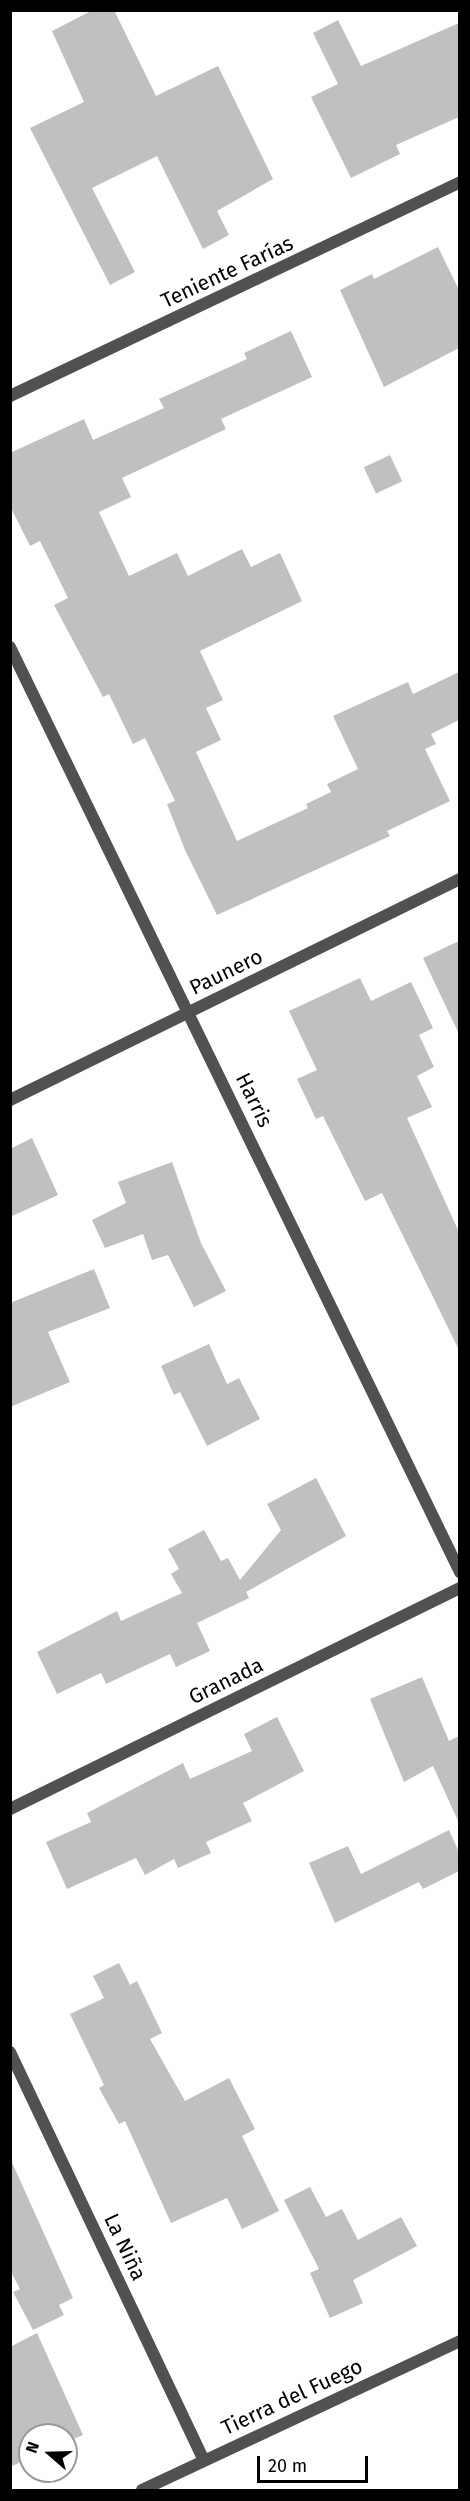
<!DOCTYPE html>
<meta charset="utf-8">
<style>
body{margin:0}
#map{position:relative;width:470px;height:2501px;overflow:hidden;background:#fff;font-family:"Fira Sans",sans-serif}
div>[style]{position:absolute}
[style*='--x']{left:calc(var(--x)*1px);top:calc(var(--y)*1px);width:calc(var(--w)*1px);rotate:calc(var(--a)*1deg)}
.building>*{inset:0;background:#c0c0c0;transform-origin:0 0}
.minor>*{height:12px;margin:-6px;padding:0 6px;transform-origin:6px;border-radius:6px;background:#515151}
span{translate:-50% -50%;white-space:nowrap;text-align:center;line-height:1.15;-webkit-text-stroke:4.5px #fff;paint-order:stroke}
.street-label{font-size:21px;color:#000}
.frame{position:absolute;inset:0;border:12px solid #000;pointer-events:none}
.north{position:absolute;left:18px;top:2423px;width:60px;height:60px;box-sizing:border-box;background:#fff;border:2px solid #999;border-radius:50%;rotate:290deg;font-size:16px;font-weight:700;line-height:24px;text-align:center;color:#000}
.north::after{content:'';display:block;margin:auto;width:21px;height:27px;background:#000;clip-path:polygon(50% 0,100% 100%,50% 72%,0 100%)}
.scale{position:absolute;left:257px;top:2456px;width:111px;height:27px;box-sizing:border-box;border:3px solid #000;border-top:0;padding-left:8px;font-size:18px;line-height:21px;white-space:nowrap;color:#000;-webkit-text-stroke:4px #fff;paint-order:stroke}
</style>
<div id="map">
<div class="building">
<div style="clip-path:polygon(93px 10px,114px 10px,156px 96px,218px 66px,273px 179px,217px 211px,229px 235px,203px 249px,157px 156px,92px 188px,135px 272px,110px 285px,30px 128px,84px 102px,52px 31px)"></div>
<div style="clip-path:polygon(338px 20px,361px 66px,459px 23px,459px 117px,396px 145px,400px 154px,351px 178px,311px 97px,338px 84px,313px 33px)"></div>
<div style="clip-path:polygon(438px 247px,459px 290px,459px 348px,384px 387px,340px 290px,372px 274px,374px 279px)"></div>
<div style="clip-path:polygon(291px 331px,312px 377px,221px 419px,226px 429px,122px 478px,131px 497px,99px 512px,129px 576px,177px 553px,188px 576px,242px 549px,251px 567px,280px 553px,302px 601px,200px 651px,223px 700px,206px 708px,221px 740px,196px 752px,237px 841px,308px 808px,306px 804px,331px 792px,327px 784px,358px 769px,333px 716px,408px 682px,413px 694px,459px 672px,459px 720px,431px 734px,436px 744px,425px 749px,450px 801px,387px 831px,390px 836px,217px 915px,185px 850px,167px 804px,175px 801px,145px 738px,133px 744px,109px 694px,103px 697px,54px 605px,68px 598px,40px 541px,30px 546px,10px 506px,10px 453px,84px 419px,93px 440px,164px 408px,159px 399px,247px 359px,244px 353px)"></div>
<div style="left:390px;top:455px;width:29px;height:29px;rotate:65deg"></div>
<div style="clip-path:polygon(459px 941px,459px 1034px,423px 958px)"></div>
<div style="clip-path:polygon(360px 978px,371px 1001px,411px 982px,433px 1028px,419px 1035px,434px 1067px,417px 1076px,432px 1107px,407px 1118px,459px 1232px,459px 1350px,382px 1193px,365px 1201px,323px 1116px,316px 1119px,297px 1079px,317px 1070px,289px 1011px)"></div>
<div style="clip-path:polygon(32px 1138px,58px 1195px,10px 1217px,10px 1149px)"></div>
<div style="clip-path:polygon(172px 1162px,201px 1243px,226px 1291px,194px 1307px,168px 1255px,152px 1260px,143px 1234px,105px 1248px,92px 1220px,126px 1203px,118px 1182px)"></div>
<div style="clip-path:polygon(94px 1269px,110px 1308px,48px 1332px,70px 1382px,10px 1407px,10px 1303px)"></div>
<div style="clip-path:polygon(209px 1344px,227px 1384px,239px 1378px,260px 1419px,207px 1446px,180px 1392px,174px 1395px,161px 1366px)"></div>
<div style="clip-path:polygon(316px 1478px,346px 1536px,246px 1592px,249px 1598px,197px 1623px,210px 1651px,176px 1667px,170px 1654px,106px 1684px,101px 1673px,57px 1694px,37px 1652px,117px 1611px,121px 1621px,182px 1593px,171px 1574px,179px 1569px,168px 1549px,204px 1530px,221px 1561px,228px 1558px,240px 1580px,281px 1530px,267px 1504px)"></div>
<div style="clip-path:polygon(422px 1677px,449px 1741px,459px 1736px,459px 1823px,433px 1766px,404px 1782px,370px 1699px)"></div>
<div style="clip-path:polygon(277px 1717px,304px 1771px,243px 1803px,252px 1821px,206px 1842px,211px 1853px,178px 1868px,174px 1859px,145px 1875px,136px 1858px,67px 1889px,46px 1842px,91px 1822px,87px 1813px,183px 1763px,190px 1779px,252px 1751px,244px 1734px)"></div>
<div style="clip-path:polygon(449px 1830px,459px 1852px,459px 1871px,423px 1889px,419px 1882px,335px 1923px,309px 1863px,348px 1846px,361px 1874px)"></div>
<div style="clip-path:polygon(119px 1963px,130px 1985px,137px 1981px,162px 2033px,150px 2039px,185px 2101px,229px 2078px,255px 2129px,242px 2136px,279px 2211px,242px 2229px,227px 2198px,171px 2223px,125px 2121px,119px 2124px,99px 2088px,104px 2085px,70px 2014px,104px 1998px,93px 1976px)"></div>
<div style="clip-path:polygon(10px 2158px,73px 2298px,59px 2305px,64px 2315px,33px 2330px,13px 2292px,20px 2289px,10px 2270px)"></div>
<div style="clip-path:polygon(310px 2187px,326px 2217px,342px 2209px,358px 2240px,401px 2217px,417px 2246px,353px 2280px,363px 2303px,330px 2318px,310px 2273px,319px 2269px,284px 2200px)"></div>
<div style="clip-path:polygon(37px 2333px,83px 2435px,66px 2442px,66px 2435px,30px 2435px,30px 2458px,10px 2467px,10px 2347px)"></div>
</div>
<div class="minor">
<div style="--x:10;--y:396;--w:498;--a:-25.4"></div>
<div style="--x:10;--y:647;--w:1029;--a:64.06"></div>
<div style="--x:10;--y:1100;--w:501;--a:-26.16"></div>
<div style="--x:10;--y:1809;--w:501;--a:-26.16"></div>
<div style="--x:10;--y:2052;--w:452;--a:64.6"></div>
<div style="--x:142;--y:2490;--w:351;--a:-25.1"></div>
</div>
<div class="street-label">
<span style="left:227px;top:272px;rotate:-25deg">Teniente Farías</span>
<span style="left:226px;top:972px;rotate:-26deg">Paunero</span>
<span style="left:254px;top:1100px;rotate:64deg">Harris</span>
<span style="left:226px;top:1681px;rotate:-26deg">Granada</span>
<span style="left:125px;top:2247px;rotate:65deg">La Niña</span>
<span style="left:292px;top:2397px;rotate:-25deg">Tierra del Fuego</span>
</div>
<div class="frame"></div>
<div class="north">N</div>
<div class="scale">20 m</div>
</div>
